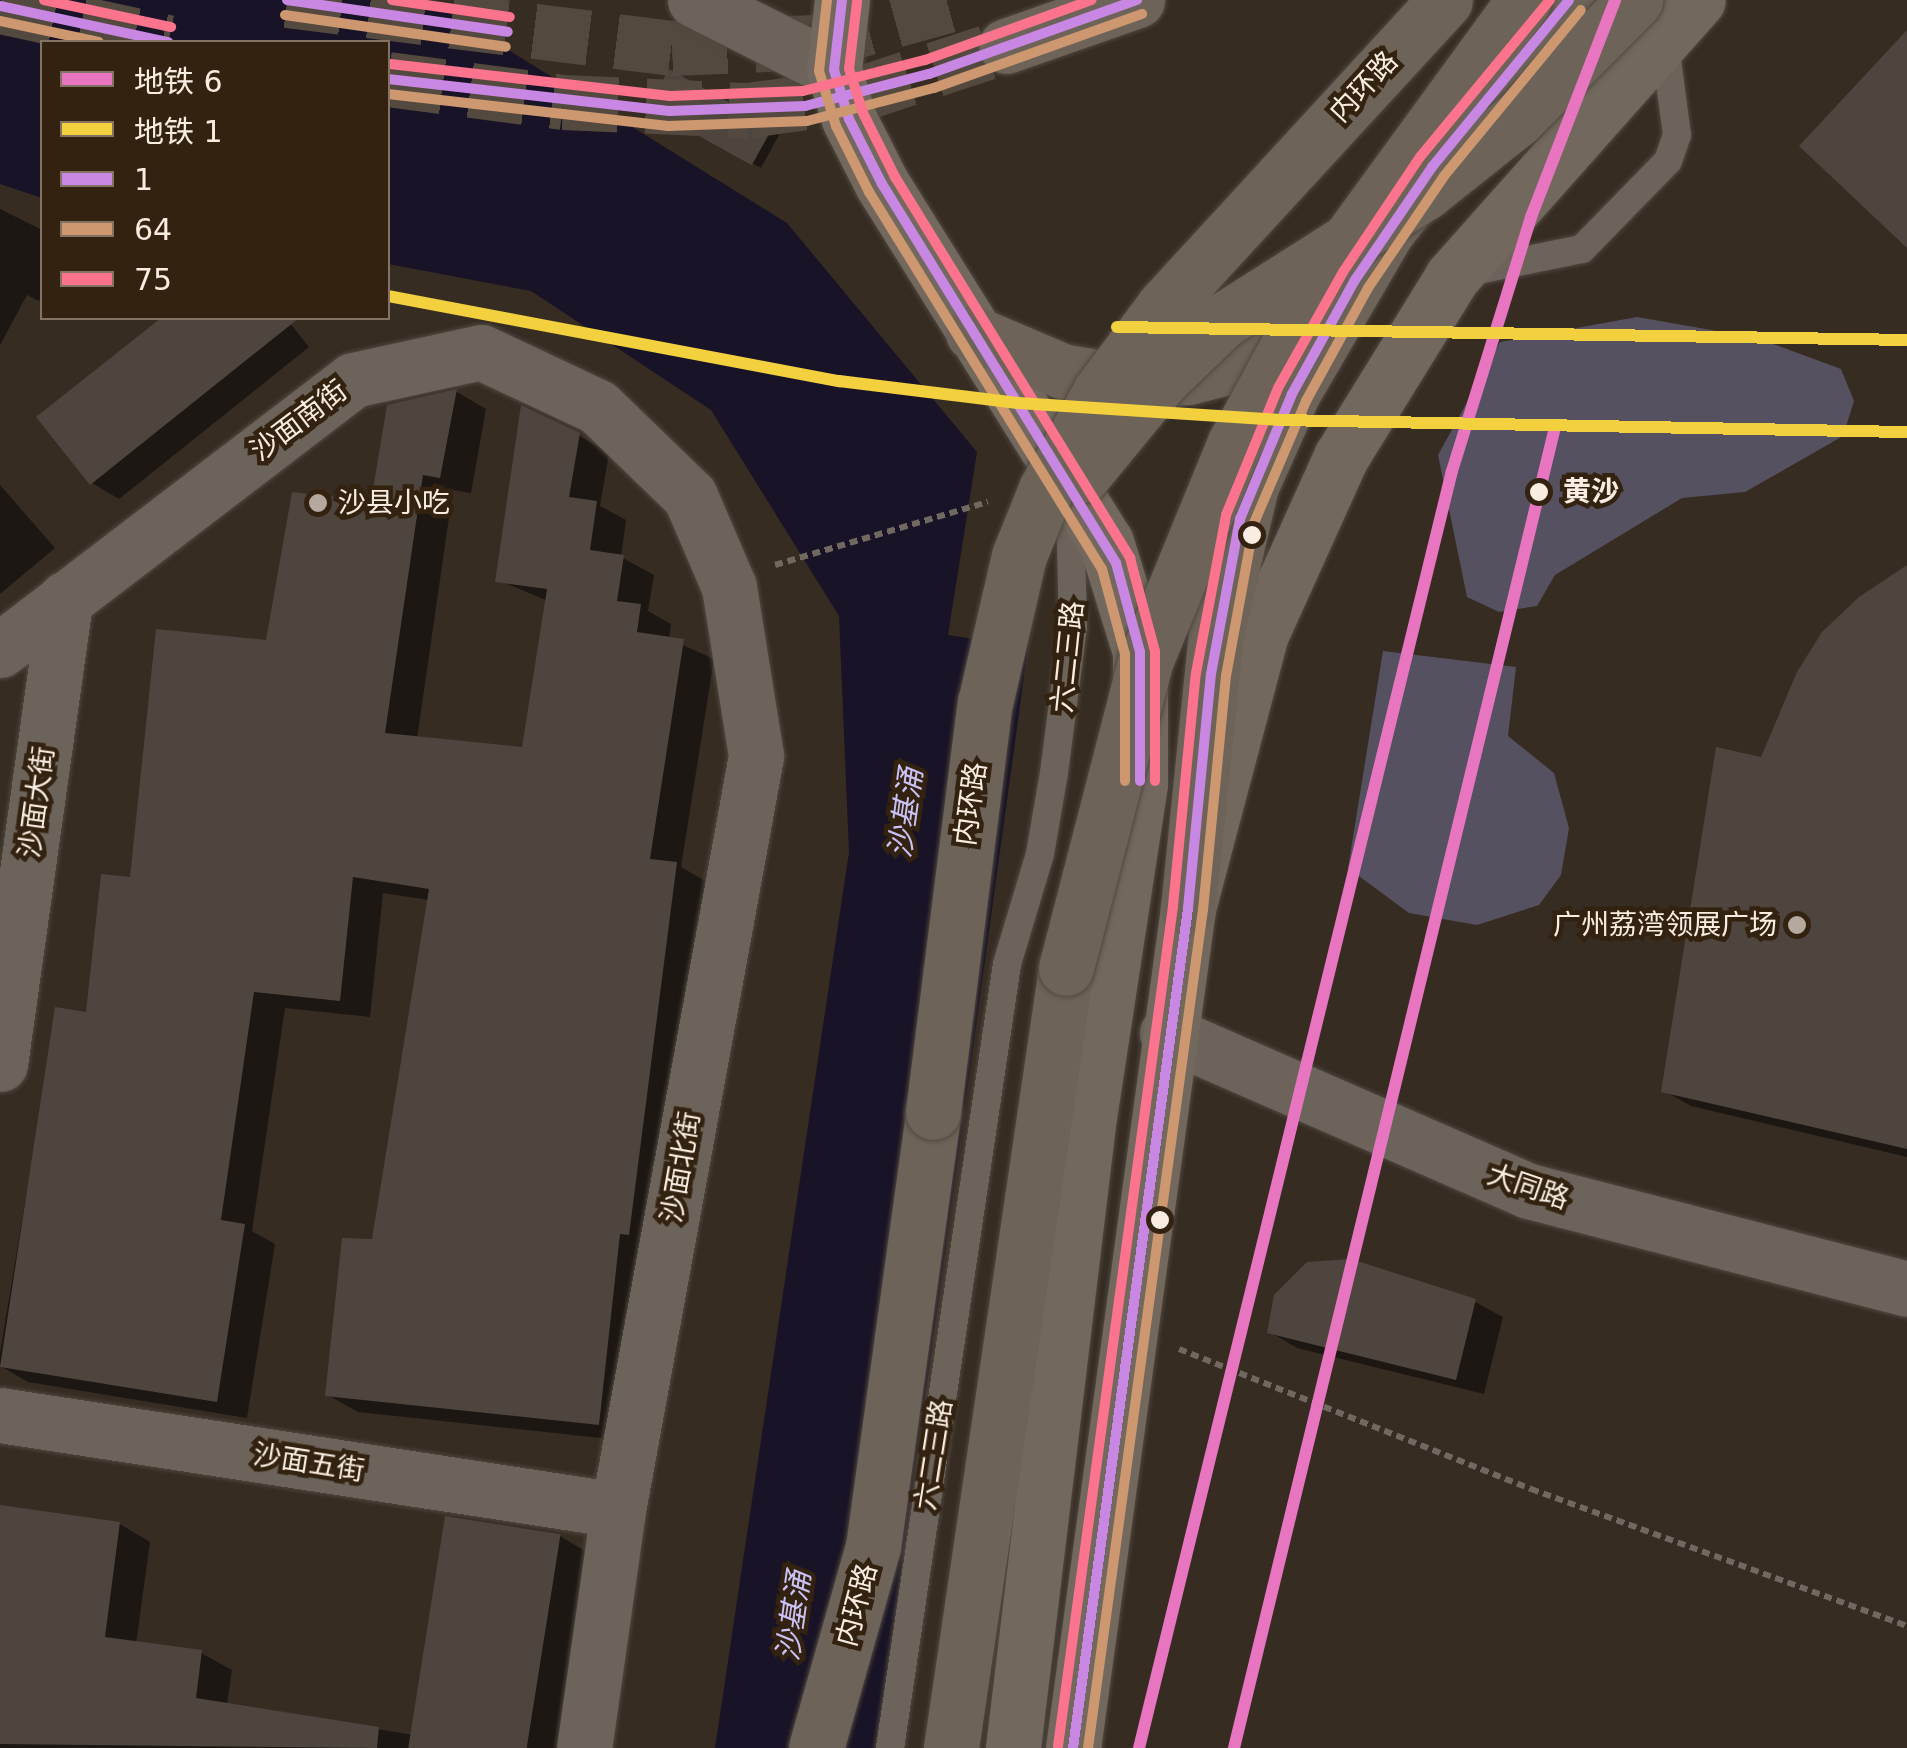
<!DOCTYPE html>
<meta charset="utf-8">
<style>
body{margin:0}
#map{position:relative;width:1907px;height:1748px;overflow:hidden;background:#362c22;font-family:"DejaVu Sans","Noto Sans SC",sans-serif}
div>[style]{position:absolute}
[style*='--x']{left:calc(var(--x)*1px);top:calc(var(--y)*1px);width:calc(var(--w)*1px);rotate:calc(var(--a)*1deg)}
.green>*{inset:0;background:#555160}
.water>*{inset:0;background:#181326}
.shadow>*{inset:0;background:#0007;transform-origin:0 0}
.building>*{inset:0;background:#4e463e;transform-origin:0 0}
.highway-tunnel>*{height:55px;margin-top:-27.5px;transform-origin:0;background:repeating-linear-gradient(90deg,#53493f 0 55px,transparent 0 83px)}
.path>*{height:6px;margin-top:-3px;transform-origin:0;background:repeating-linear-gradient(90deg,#706861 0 8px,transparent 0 13px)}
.roads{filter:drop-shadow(0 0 2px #504840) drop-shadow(0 0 2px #504840)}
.lane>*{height:28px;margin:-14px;padding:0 14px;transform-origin:14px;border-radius:14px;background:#6c635b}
.street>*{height:55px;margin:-27.5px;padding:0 27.5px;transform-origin:27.5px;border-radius:27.5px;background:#6c635b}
.primary>*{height:55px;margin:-27.5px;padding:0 27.5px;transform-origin:27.5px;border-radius:27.5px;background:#72685e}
.highway>*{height:55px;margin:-27.5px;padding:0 27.5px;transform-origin:27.5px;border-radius:27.5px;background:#6d6358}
.bridges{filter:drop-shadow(0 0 2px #504840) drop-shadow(0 0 2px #504840)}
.highway-bridge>*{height:55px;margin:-27.5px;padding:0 27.5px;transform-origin:27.5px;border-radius:27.5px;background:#6d6358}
.bus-1>*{height:10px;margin:-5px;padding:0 5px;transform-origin:5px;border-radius:5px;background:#c787e3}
.bus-2>*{height:10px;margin:-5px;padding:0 5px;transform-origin:5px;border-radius:5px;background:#cd976f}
.bus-3>*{height:10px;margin:-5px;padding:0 5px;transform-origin:5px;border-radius:5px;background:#fc738d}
.metro-1>*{height:12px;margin:-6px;padding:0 6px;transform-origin:6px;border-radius:6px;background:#e875c0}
.metro-2>*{height:12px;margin:-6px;padding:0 6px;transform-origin:6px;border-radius:6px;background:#f3d03e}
.dots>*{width:28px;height:28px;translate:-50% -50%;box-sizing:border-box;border:5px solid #332210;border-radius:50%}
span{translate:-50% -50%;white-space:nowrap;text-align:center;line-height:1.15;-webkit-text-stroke:9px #332210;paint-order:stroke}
.street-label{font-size:28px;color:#f9ede2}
.stop-label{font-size:28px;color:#f9ede2;font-weight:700}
.left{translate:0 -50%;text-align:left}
.poi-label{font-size:28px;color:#f9ede2}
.right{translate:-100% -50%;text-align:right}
.water-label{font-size:30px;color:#cac2f6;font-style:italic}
.legend{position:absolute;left:40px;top:40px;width:350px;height:280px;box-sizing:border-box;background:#332210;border:2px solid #827364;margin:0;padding:12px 18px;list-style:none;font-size:30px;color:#f9ede2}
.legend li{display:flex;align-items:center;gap:20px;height:50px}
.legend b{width:50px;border:2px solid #827364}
</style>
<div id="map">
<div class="green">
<div style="clip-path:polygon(1637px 317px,1757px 338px,1841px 369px,1854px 401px,1843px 436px,1745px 492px,1682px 498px,1555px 575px,1537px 606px,1499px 612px,1467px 597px,1438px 455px,1500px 342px)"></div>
<div style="clip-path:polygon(1383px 651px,1516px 667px,1508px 736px,1554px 773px,1569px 828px,1561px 875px,1539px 905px,1477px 925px,1409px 913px,1348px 868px)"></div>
</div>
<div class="water">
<div style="clip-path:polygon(0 0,428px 0,787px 223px,977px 452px,948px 635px,1028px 647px,877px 1748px,715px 1748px,849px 852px,839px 616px,711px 410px,531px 291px,388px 264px,388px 42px,42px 42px,42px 198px,0 184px)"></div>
</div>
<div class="shadow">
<div style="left:670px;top:72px;width:126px;height:40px;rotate:29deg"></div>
<div style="clip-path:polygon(0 209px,42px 230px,42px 294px,39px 301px,27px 295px,0 345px)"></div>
<div style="clip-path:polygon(165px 318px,286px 318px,309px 347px,119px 499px,92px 483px,40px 418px)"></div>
<div style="clip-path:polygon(457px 392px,486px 409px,471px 493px,453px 490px,417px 739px,524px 750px,548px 601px,498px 580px,578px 435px,609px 453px,600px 506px,626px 520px,621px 557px,654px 575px,648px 611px,671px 624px,669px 639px,714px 659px,681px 867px,707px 882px,629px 1441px,358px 1412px,328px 1395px,374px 1242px,429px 900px,383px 893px,370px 1017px,285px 1008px,252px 1231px,275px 1244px,247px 1418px,28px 1382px,0 1366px,0 1353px,57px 1010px,89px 1015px,133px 879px,268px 643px,373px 503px,389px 407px)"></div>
<div style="clip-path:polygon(0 485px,55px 548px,0 594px)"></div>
<div style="clip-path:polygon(1907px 569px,1907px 1157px,1691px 1106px,1663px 1090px,1762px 760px)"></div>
<div style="clip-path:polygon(1475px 1302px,1503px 1317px,1484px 1394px,1297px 1348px,1270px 1332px)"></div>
<div style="clip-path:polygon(0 1507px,120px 1524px,150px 1542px,136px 1644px,201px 1653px,232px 1670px,227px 1705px,414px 1735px,560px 1536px,590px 1554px,564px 1748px,0 1748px)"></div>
</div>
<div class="building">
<div style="clip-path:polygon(1907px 30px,1907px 248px,1799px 146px)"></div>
<div style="left:669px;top:69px;width:119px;height:44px;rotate:29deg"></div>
<div style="clip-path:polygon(161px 318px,299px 318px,90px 485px,36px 417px)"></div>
<div style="clip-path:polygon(457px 389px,440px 478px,423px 475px,385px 733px,522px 747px,547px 589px,495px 582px,521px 405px,580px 433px,569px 497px,597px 501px,590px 550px,624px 555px,617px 601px,641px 604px,637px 632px,684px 639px,650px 859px,677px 862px,629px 1235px,620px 1234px,599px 1425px,325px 1396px,342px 1238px,372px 1239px,429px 889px,353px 877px,340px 1001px,254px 992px,221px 1220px,245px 1224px,217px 1402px,0 1367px,55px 1007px,86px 1012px,101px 874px,130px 877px,156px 629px,266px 640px,292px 492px,371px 501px,387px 405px)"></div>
<div style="clip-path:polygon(1907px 565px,1907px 1149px,1661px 1092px,1716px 747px,1761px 757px,1797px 672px,1822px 632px,1859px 597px)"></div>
<div style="clip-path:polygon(1351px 1259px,1476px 1299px,1456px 1380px,1267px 1333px,1274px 1295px,1307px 1262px)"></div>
<div style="clip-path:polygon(0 1505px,120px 1522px,105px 1637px,202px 1650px,196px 1698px,379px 1727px,377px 1748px,0 1744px)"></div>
<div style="left:445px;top:1516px;width:117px;height:235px;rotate:9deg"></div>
</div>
<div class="highway-tunnel">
<div style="--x:287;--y:0;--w:388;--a:7.1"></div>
<div style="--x:672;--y:48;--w:143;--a:-2.4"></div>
<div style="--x:815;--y:42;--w:157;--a:-15.5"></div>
<div style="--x:0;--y:6;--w:172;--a:12.1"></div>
<div style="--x:388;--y:79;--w:177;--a:7.5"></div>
<div style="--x:563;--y:102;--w:186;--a:2.5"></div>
<div style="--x:749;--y:110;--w:108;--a:-8"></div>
<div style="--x:856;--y:95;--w:158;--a:-18.1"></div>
</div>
<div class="path">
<div style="--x:775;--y:565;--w:222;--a:-16.5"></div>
<div style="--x:1179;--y:1349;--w:379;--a:21.7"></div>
<div style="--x:1531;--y:1489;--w:400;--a:20"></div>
</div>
<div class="roads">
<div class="lane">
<div style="--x:1468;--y:272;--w:116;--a:-11.4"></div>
<div style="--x:1582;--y:249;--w:123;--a:-45.7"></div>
<div style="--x:1668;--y:161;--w:28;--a:-71"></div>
<div style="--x:1677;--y:135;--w:99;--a:-97.6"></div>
<div style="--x:890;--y:1748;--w:793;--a:-81.51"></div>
<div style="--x:1007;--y:964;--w:115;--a:-73.3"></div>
<div style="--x:1040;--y:854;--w:82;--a:-80.2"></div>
<div style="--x:1054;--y:773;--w:147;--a:-82.6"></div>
<div style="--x:1073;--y:627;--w:123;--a:-91.4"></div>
</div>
<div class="street">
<div style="--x:695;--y:0;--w:156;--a:26.7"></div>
<div style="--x:0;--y:650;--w:444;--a:-37.4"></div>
<div style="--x:353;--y:380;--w:131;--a:-12.3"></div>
<div style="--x:481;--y:352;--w:129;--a:25.2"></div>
<div style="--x:598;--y:407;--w:128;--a:44.1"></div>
<div style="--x:690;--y:496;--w:99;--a:66.8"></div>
<div style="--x:729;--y:587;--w:171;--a:80.9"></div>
<div style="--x:756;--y:756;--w:767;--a:100.37"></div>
<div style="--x:618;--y:1510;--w:240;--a:98.1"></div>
<div style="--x:1167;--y:1033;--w:395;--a:23.6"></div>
<div style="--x:1529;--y:1191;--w:390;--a:14.5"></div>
<div style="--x:0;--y:1064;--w:470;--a:-82"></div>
<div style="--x:0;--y:1415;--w:625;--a:8.74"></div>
</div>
<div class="primary">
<div style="--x:842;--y:0;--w:70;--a:96.5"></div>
<div style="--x:834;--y:70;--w:51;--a:73"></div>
<div style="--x:849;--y:119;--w:73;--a:63.1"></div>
<div style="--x:882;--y:184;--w:422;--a:58"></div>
<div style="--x:1106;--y:542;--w:115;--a:72.8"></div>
<div style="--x:1140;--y:652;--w:132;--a:90"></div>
<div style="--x:1140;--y:784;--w:336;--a:98.7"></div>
<div style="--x:1089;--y:1116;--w:637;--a:96.86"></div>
<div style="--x:1073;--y:1748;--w:848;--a:-82.2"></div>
<div style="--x:1188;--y:908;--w:284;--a:-75.1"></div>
<div style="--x:1261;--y:634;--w:194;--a:-65.7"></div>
<div style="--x:1341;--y:457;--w:211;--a:-58.3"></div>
<div style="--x:1452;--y:277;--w:370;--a:-48.4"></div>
</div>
<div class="highway">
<div style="--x:1006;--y:46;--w:139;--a:-19.3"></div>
<div style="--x:973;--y:333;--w:97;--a:23.1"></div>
<div style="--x:1062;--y:371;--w:61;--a:9.5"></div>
<div style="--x:1122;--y:381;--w:67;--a:-3.4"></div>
<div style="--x:1189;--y:377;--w:132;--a:-14.5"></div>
<div style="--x:1188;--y:908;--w:275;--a:-84.2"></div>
<div style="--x:1216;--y:634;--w:152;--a:-76.7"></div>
<div style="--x:1251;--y:486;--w:101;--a:-66"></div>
<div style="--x:1292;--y:394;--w:189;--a:-59.8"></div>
<div style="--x:1387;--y:231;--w:294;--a:-51.8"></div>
<div style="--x:816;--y:1748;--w:209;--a:-74.2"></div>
<div style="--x:873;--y:1547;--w:439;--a:-82.1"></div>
<div style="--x:951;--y:1748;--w:788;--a:-81.61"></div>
</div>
</div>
<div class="bridges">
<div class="highway-bridge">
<div style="--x:1083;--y:475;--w:123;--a:-50.6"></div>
<div style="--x:1161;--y:380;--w:85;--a:-44"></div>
<div style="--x:1222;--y:321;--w:241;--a:-32.4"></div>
<div style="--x:1425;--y:192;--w:117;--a:-38.4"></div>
<div style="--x:1517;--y:119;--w:168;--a:-45.2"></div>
<div style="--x:1066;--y:968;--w:316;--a:-75.5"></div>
<div style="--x:1145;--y:662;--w:237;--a:-67.7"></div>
<div style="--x:1235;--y:443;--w:211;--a:-61.4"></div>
<div style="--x:1336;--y:258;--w:319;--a:-53.9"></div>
<div style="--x:933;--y:1112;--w:412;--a:-82.8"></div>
<div style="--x:985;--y:703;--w:151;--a:-77"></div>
<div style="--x:1019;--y:556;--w:72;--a:-68.1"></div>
<div style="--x:1046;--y:489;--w:111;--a:-60.9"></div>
<div style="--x:1100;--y:392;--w:107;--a:-53.3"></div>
<div style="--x:1164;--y:306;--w:415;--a:-47.4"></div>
</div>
</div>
<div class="bus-1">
<div style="--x:287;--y:0;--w:223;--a:8.2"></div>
<div style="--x:842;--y:0;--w:70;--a:96.5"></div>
<div style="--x:834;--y:70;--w:51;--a:73"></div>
<div style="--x:849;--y:119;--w:73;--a:63.1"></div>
<div style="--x:882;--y:184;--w:445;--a:58.3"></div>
<div style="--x:1116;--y:563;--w:92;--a:74.9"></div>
<div style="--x:1140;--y:652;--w:129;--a:90"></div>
<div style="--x:0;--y:6;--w:172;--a:12.1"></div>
<div style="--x:388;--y:79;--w:283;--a:6.5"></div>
<div style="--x:669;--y:111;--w:136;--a:-2.1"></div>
<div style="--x:805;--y:106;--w:128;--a:-14.5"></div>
<div style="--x:929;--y:74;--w:221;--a:-19.6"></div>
<div style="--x:1073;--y:1748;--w:848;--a:-82.2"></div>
<div style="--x:1188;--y:908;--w:235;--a:-84.4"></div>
<div style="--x:1211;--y:674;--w:158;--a:-79.4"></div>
<div style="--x:1240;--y:519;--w:135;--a:-67.4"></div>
<div style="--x:1292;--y:394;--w:130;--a:-61.1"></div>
<div style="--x:1355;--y:280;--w:137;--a:-55.7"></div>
<div style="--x:1432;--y:167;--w:216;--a:-50.6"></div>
</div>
<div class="bus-2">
<div style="--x:827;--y:0;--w:71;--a:96.4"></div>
<div style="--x:819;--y:71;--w:58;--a:72.8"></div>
<div style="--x:836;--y:126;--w:74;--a:63.4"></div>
<div style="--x:869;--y:192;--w:443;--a:58.3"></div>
<div style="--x:1102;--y:569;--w:88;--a:74.9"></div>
<div style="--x:1125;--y:654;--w:127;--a:90"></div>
<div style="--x:285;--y:15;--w:223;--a:8.2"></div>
<div style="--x:0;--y:21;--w:101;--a:12"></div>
<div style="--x:388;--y:94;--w:282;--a:6.5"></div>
<div style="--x:668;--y:126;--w:139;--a:-2.1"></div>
<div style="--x:807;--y:121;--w:131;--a:-14.6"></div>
<div style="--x:934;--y:88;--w:221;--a:-19.6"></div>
<div style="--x:1088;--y:1748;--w:846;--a:-82.19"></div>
<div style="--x:1203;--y:910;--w:235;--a:-84.4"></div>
<div style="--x:1226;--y:676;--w:156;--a:-79.6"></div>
<div style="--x:1254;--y:523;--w:133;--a:-66.9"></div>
<div style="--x:1306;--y:401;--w:129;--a:-61.2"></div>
<div style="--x:1368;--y:288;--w:135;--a:-55.8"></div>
<div style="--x:1444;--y:176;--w:215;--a:-50.5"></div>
</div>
<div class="bus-3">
<div style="--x:44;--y:0;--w:130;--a:12"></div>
<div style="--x:392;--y:0;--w:119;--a:8.2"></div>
<div style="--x:857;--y:2;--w:67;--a:96.8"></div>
<div style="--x:849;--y:69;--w:46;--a:72.3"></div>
<div style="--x:863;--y:113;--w:72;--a:63.4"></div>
<div style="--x:895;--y:177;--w:448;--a:58.3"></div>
<div style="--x:1130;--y:558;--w:96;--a:75"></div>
<div style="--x:1155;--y:651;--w:130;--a:90"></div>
<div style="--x:390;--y:64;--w:282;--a:6.5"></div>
<div style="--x:670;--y:96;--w:133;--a:-2.2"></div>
<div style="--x:803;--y:91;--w:126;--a:-14.3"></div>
<div style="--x:925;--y:60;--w:177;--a:-19.8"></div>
<div style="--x:1058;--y:1746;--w:848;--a:-82.2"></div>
<div style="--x:1173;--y:906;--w:234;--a:-84.4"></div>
<div style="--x:1196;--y:673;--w:161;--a:-79.2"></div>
<div style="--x:1226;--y:515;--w:137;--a:-67.7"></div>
<div style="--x:1278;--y:388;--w:133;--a:-60.7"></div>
<div style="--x:1343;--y:272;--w:138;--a:-56.2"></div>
<div style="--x:1420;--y:157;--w:204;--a:-50.4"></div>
</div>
<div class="metro-1">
<div style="--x:1139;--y:1748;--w:1315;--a:-76.23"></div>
<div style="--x:1452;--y:471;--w:266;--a:-72.7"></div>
<div style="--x:1531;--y:217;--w:233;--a:-68.8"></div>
<div style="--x:1234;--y:1748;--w:1355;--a:-76.34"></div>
</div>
<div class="metro-2">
<div style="--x:388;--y:296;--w:459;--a:10.7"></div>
<div style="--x:839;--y:381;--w:180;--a:7"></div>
<div style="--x:1018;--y:403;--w:263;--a:3.7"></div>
<div style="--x:1280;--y:420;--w:627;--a:1.1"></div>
<div style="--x:1117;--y:327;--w:790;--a:0.94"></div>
</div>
<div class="dots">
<div style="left:1539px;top:492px;background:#f9ede2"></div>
<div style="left:318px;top:503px;background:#b5a99f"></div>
<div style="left:1252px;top:535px;background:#f9ede2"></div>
<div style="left:1797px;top:925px;background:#b5a99f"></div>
<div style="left:1160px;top:1220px;background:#f9ede2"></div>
</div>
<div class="street-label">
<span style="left:1364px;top:87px;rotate:-47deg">内环路</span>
<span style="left:299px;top:421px;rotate:-37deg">沙面南街</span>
<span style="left:1068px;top:657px;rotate:-84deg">六二三路</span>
<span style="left:37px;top:802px;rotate:-82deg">沙面大街</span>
<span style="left:971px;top:804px;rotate:-82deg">内环路</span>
<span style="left:681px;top:1167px;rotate:-80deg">沙面北街</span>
<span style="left:1528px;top:1187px;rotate:19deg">大同路</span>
<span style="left:934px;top:1455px;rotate:-81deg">六二三路</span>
<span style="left:309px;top:1463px;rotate:9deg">沙面五街</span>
<span style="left:857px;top:1605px;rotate:-75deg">内环路</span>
</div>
<div class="stop-label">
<span class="left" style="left:1563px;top:492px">黄沙</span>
</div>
<div class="poi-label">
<span class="left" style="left:338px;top:503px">沙县小吃</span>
<span class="right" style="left:1777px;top:925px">广州荔湾领展广场</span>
</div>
<div class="water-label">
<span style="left:906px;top:813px;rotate:-82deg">沙基涌</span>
<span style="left:794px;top:1616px;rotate:-82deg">沙基涌</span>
</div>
<ul class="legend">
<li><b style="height:12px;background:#e875c0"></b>地铁 6</li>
<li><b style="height:12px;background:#f3d03e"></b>地铁 1</li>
<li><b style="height:12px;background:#c787e3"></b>1</li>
<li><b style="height:12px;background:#cd976f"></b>64</li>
<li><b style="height:12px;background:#fc738d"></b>75</li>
</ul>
</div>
